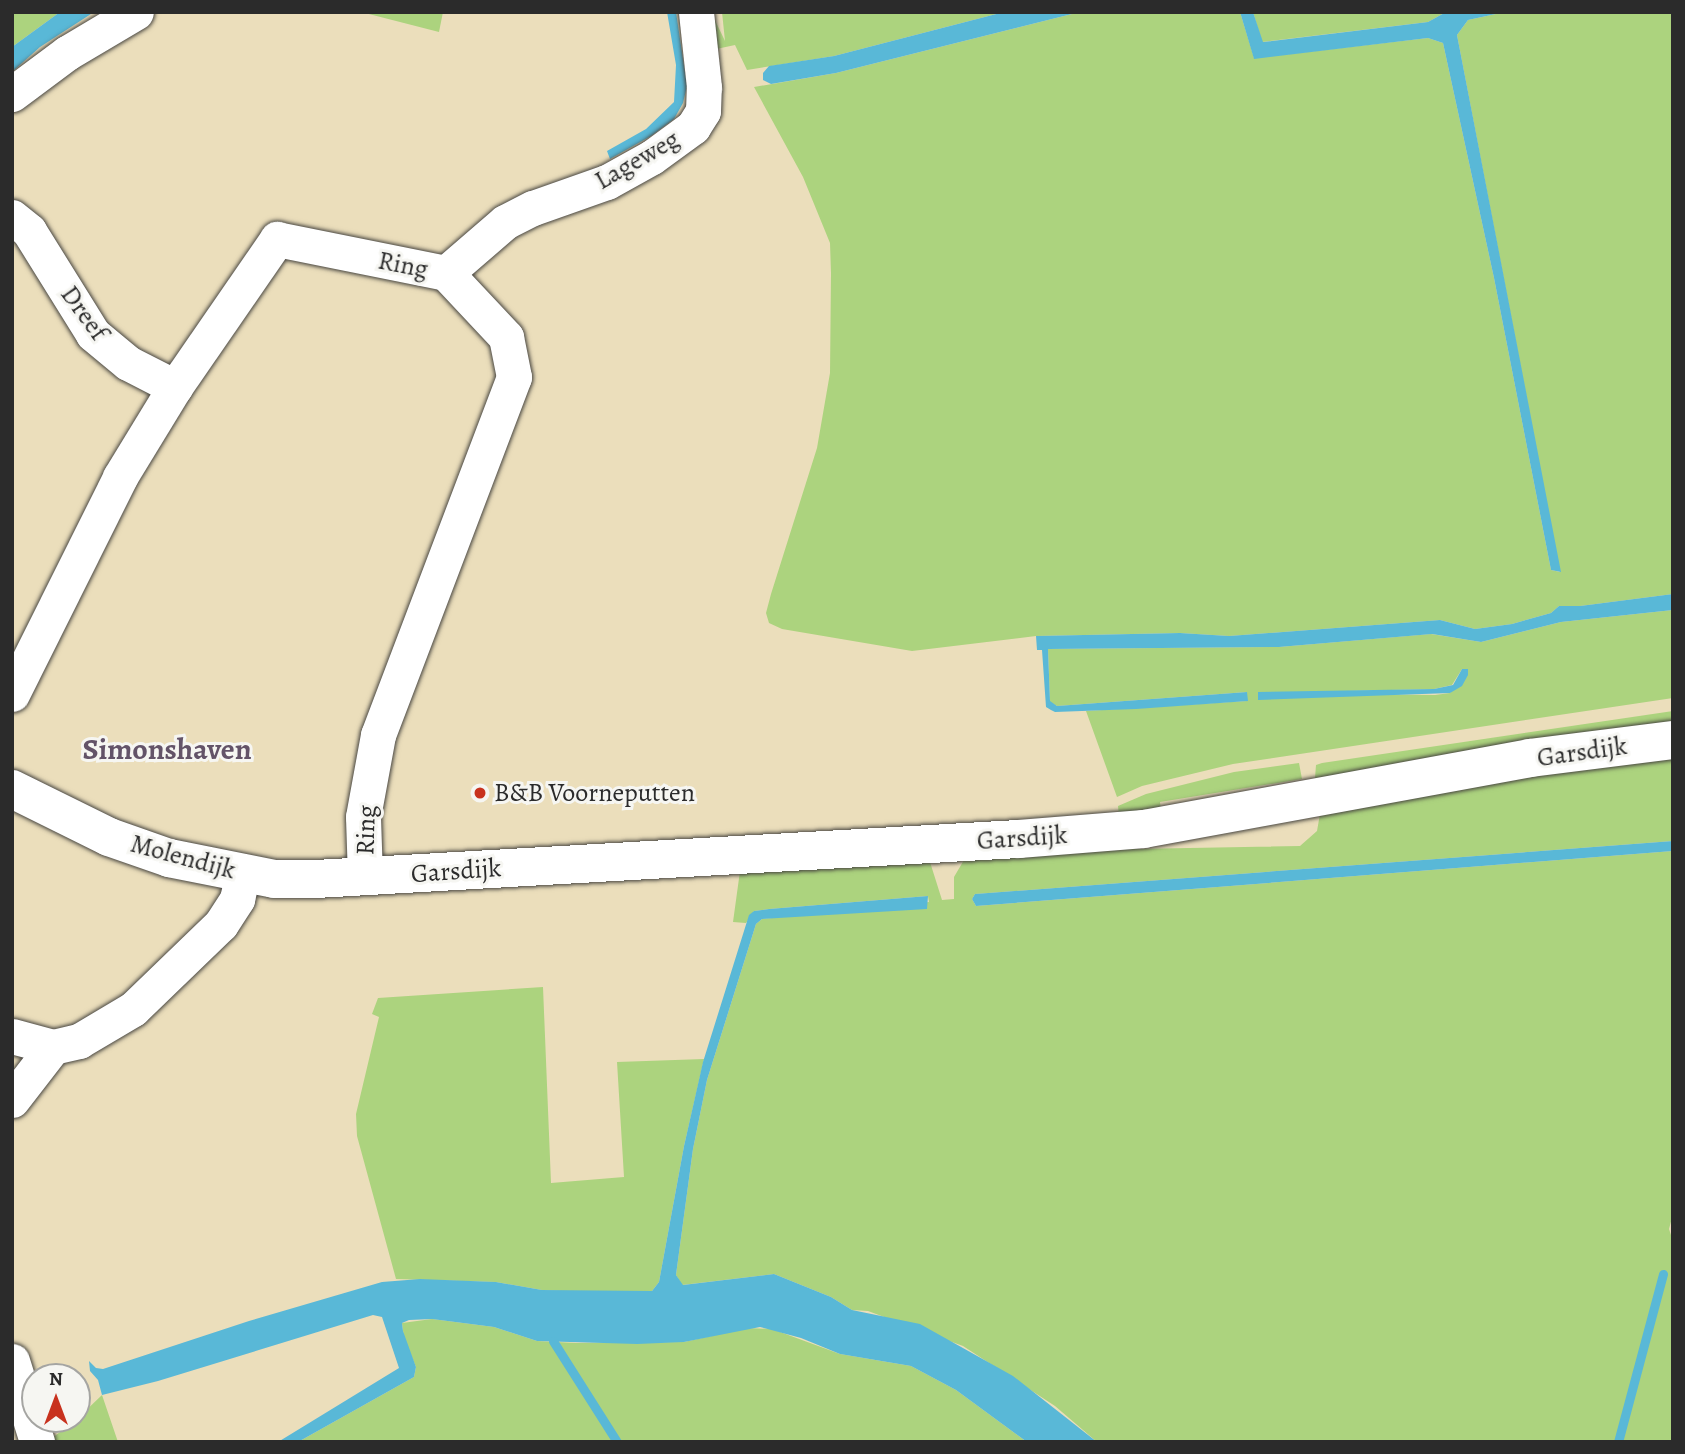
<!DOCTYPE html>
<style>
body{margin:0}
#map{position:relative;width:1685px;height:1454px;overflow:hidden;background:#ebdebb;font-family:Alegreya,serif}
div>[style]{position:absolute}
[style*='--x']{left:calc(var(--x)*1px);top:calc(var(--y)*1px);width:calc(var(--w)*1px);rotate:calc(var(--a)*1deg)}
.green>*{inset:0;background:#acd37e}
.water>*{inset:0;background:#59b8d7}
.stream>*{height:9px;margin:-4.5px;padding:0 4.5px;transform-origin:4.5px;border-radius:4.5px;background:#59b8d7}
.roads{filter:drop-shadow(0 0 2px #484641) drop-shadow(0 0 2px #484641)}
.minor>*{height:35px;margin:-17.5px;padding:0 17.5px;transform-origin:17.5px;border-radius:17.5px;background:#fff}
.major>*{height:38px;margin:-19px;padding:0 19px;transform-origin:19px;border-radius:19px;background:#fff}
.dots>*{width:19px;height:19px;translate:-50% -50%;box-sizing:border-box;border:4px solid #f6f6f2;border-radius:50%}
span{translate:-50% -50%;white-space:nowrap;text-align:center;line-height:1.15;-webkit-text-stroke:6px #f6f6f2;paint-order:stroke}
.street-label{font-size:26px;color:#2b2b2b}
.poi-label{font-size:26px;color:#2b2b2b}
.left{translate:0 -50%;text-align:left}
.quarter-label{font-size:30px;color:#635368;font-weight:700}
.frame{position:absolute;inset:0;border:14px solid #2b2b2b;pointer-events:none}
.north{position:absolute;left:21px;top:1363px;width:70px;height:70px;box-sizing:border-box;background:#f6f6f2;border:2px solid #a5a5a2;border-radius:50%;rotate:0deg;font-size:19px;font-weight:700;line-height:28px;text-align:center;color:#2b2b2b}
.north::after{content:'';display:block;margin:auto;width:24px;height:32px;background:#c8321e;clip-path:polygon(50% 0,100% 100%,50% 72%,0 100%)}
</style>
<div id="map">
<div class="green">
<div style="clip-path:polygon(12px 12px,60px 12px,12px 47px)"></div>
<div style="clip-path:polygon(361px 12px,443px 12px,439px 32px)"></div>
<div style="clip-path:polygon(711px 12px,725px 41px,722px 12px,1004px 12px,834px 56px,747px 70px,735px 45px,707px 51px)"></div>
<div style="clip-path:polygon(1080px 12px,1240px 12px,1254px 58px,1428px 38px,1443px 43px,1494px 278px,1551px 570px,1560px 572px,1457px 35px,1468px 20px,1505px 12px,1673px 12px,1673px 594px,1580px 606px,1559px 606px,1551px 613px,1512px 624px,1475px 629px,1440px 620px,1229px 636px,1180px 633px,1036px 636px,912px 651px,782px 629px,769px 623px,766px 613px,771px 594px,817px 448px,830px 373px,831px 273px,830px 243px,803px 177px,754px 87px,836px 73px)"></div>
<div style="clip-path:polygon(1253px 12px,1446px 12px,1428px 22px,1262px 42px)"></div>
<div style="clip-path:polygon(evenodd,1673px 610px,1673px 698px,1233px 764px,1142px 786px,1117px 797px,1086px 711px,1247px 701px,1247px 692px,1057px 706px,1050px 702px,1048px 649px,1279px 647px,1431px 634px,1481px 642px,1561px 622px,1673px 610px,1462px 669px,1468px 669px,1450px 693px,1435px 695px,1258px 693px,1434px 689px,1452px 685px,1462px 669px)"></div>
<div style="clip-path:polygon(1673px 711px,1673px 726px,1315px 778px,1316px 765px,1322px 763px)"></div>
<div style="clip-path:polygon(1673px 755px,1673px 841px,975px 894px,972px 899px,976px 906px,1673px 851px,1673px 1214px,1669px 1229px,1673px 1241px,1673px 1442px,1097px 1442px,1055px 1406px,963px 1346px,868px 1311px,852px 1310px,831px 1297px,774px 1274px,682px 1285px,676px 1275px,693px 1149px,707px 1080px,756px 924px,762px 919px,929px 902px,928px 896px,769px 909px,754px 911px,746px 923px,733px 922px,740px 871px,930px 862px,942px 900px,954px 899px,954px 877px,964px 860px,1079px 850px,1300px 846px,1317px 831px,1320px 814px,1531px 774px)"></div>
<div style="clip-path:polygon(1299px 763px,1302px 779px,1160px 802px,1161px 810px,1119px 817px,1118px 806px,1146px 794px,1234px 772px)"></div>
<div style="clip-path:polygon(543px 987px,551px 1183px,624px 1177px,617px 1062px,704px 1059px,684px 1146px,659px 1282px,652px 1291px,602px 1293px,542px 1290px,496px 1282px,396px 1279px,357px 1136px,356px 1114px,379px 1017px,372px 1014px,378px 998px)"></div>
<div style="clip-path:polygon(432px 1319px,494px 1327px,537px 1341px,576px 1343px,684px 1342px,748px 1328px,772px 1329px,840px 1354px,911px 1366px,956px 1390px,1027px 1442px,298px 1442px,414px 1377px,416px 1367px,404px 1338px,402px 1323px)"></div>
<div style="clip-path:polygon(102px 1395px,118px 1442px,47px 1442px,77px 1419px)"></div>
</div>
<div class="water">
<div style="clip-path:polygon(60px 12px,94px 12px,40px 47px,12px 72px,12px 47px)"></div>
<div style="clip-path:polygon(667px 12px,676px 12px,687px 86px,683px 103px,674px 119px,651px 136px,610px 159px,607px 151px,646px 129px,674px 102px,676px 65px)"></div>
<div style="clip-path:polygon(1004px 12px,1080px 12px,836px 73px,771px 84px,763px 80px,763px 73px,769px 66px,834px 56px)"></div>
<div style="clip-path:polygon(1240px 12px,1253px 12px,1263px 42px,1428px 22px,1446px 12px,1505px 12px,1468px 20px,1457px 35px,1561px 572px,1551px 570px,1494px 278px,1443px 43px,1428px 38px,1254px 59px)"></div>
<div style="clip-path:polygon(1673px 594px,1673px 610px,1561px 622px,1481px 642px,1432px 634px,1279px 647px,1048px 649px,1050px 701px,1057px 706px,1247px 692px,1248px 701px,1136px 709px,1055px 712px,1051px 710px,1046px 707px,1042px 650px,1037px 650px,1036px 636px,1180px 633px,1229px 636px,1440px 620px,1475px 629px,1512px 624px,1551px 613px,1559px 606px,1580px 606px)"></div>
<div style="clip-path:polygon(1462px 669px,1468px 669px,1468px 675px,1462px 686px,1450px 693px,1258px 700px,1258px 692px,1434px 689px,1453px 685px)"></div>
<div style="clip-path:polygon(1673px 841px,1673px 851px,976px 906px,972px 899px,975px 894px)"></div>
<div style="clip-path:polygon(928px 896px,927px 909px,762px 919px,756px 924px,707px 1080px,693px 1149px,676px 1275px,683px 1285px,774px 1274px,831px 1297px,852px 1310px,920px 1324px,1013px 1376px,1097px 1442px,1027px 1442px,956px 1390px,911px 1366px,840px 1354px,801px 1338px,760px 1327px,684px 1342px,637px 1344px,537px 1341px,494px 1327px,432px 1319px,409px 1320px,402px 1323px,403px 1331px,416px 1367px,414px 1377px,298px 1442px,278px 1442px,399px 1368px,382px 1317px,373px 1315px,158px 1381px,102px 1395px,98px 1380px,90px 1371px,89px 1361px,96px 1368px,103px 1369px,249px 1321px,382px 1282px,420px 1279px,496px 1282px,542px 1290px,652px 1291px,659px 1282px,684px 1146px,703px 1062px,749px 915px,754px 911px,769px 909px)"></div>
</div>
<div class="stream">
<div style="--x:553;--y:1341;--w:120;--a:57.6"></div>
<div style="--x:1618;--y:1442;--w:174;--a:-75"></div>
</div>
<div class="roads">
<div class="minor">
<div style="--x:12;--y:94;--w:69;--a:-36.7"></div>
<div style="--x:67;--y:53;--w:80;--a:-30.7"></div>
<div style="--x:12;--y:217;--w:22;--a:39"></div>
<div style="--x:29;--y:231;--w:121;--a:58.1"></div>
<div style="--x:93;--y:334;--w:45;--a:39.6"></div>
<div style="--x:128;--y:363;--w:53;--a:27.1"></div>
<div style="--x:446;--y:273;--w:78;--a:-40.8"></div>
<div style="--x:505;--y:222;--w:31;--a:-27"></div>
<div style="--x:533;--y:208;--w:78;--a:-19.4"></div>
<div style="--x:607;--y:182;--w:51;--a:-29.1"></div>
<div style="--x:652;--y:157;--w:51;--a:-36.2"></div>
<div style="--x:693;--y:127;--w:19;--a:-58"></div>
<div style="--x:703;--y:111;--w:24;--a:-88"></div>
<div style="--x:704;--y:87;--w:75;--a:-96.1"></div>
<div style="--x:12;--y:694;--w:242;--a:-63.5"></div>
<div style="--x:120;--y:477;--w:105;--a:-58.6"></div>
<div style="--x:175;--y:387;--w:180;--a:-55.4"></div>
<div style="--x:277;--y:239;--w:172;--a:11.4"></div>
<div style="--x:446;--y:273;--w:88;--a:46.8"></div>
<div style="--x:506;--y:337;--w:41;--a:78.7"></div>
<div style="--x:514;--y:377;--w:383;--a:110.8"></div>
<div style="--x:378;--y:735;--w:83;--a:100.4"></div>
<div style="--x:363;--y:817;--w:60;--a:88.1"></div>
<div style="--x:12;--y:1036;--w:42;--a:15"></div>
<div style="--x:53;--y:1047;--w:27;--a:-13"></div>
<div style="--x:79;--y:1041;--w:63;--a:-30.7"></div>
<div style="--x:133;--y:1009;--w:122;--a:-44"></div>
<div style="--x:221;--y:924;--w:30;--a:-57"></div>
<div style="--x:237;--y:899;--w:26;--a:-77"></div>
<div style="--x:12;--y:1100;--w:67;--a:-52.3"></div>
<div style="--x:12;--y:1361;--w:85;--a:72.8"></div>
</div>
<div class="major">
<div style="--x:12;--y:789;--w:108;--a:26.3"></div>
<div style="--x:109;--y:837;--w:64;--a:19.3"></div>
<div style="--x:169;--y:858;--w:107;--a:11.3"></div>
<div style="--x:274;--y:879;--w:42;--a:0"></div>
<div style="--x:316;--y:879;--w:704;--a:-3.26"></div>
<div style="--x:1019;--y:839;--w:125;--a:-4.6"></div>
<div style="--x:1144;--y:829;--w:392;--a:-10.4"></div>
<div style="--x:1530;--y:758;--w:144;--a:-7.2"></div>
</div>
</div>
<div class="dots">
<div style="left:480px;top:793px;background:#c8321e"></div>
</div>
<div class="street-label">
<span style="left:637px;top:160px;rotate:-30deg">Lageweg</span>
<span style="left:403px;top:265px;rotate:11deg">Ring</span>
<span style="left:84px;top:313px;rotate:54deg">Dreef</span>
<span style="left:1582px;top:752px;rotate:-8deg">Garsdijk</span>
<span style="left:366px;top:830px;rotate:-88deg">Ring</span>
<span style="left:1022px;top:838px;rotate:-4deg">Garsdijk</span>
<span style="left:183px;top:857px;rotate:15deg">Molendijk</span>
<span style="left:456px;top:871px;rotate:-4deg">Garsdijk</span>
</div>
<div class="poi-label">
<span class="left" style="left:494px;top:793px">B&amp;B Voorneputten</span>
</div>
<div class="quarter-label">
<span style="left:167px;top:749px">Simonshaven</span>
</div>
<div class="frame"></div>
<div class="north">N</div>
</div>
